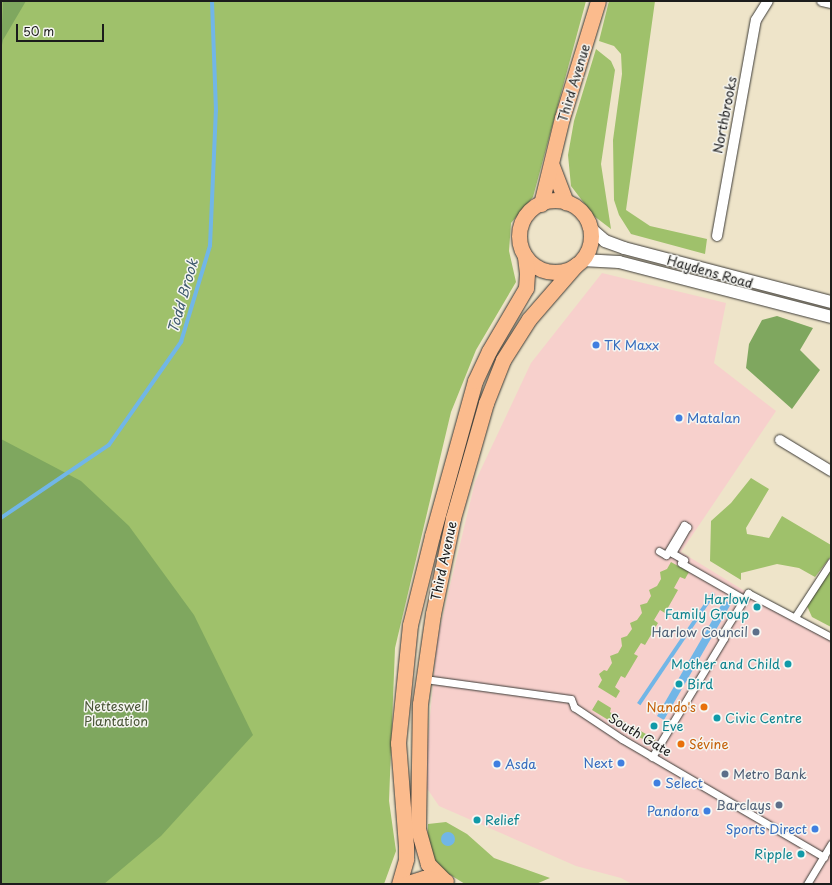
<!DOCTYPE html>
<meta charset="utf-8">
<style>
body{margin:0}
#map{position:relative;width:832px;height:885px;overflow:hidden;background:#eee4c9;font-family:"Playpen Sans",sans-serif}
div>[style]{position:absolute}
[style*='--x']{left:calc(var(--x)*1px);top:calc(var(--y)*1px);width:calc(var(--w)*1px);rotate:calc(var(--a)*1deg)}
.built>*{inset:0;background:#f7d0cc}
.green>*{inset:0;background:#9fc16b}
.forest>*{inset:0;background:#7fa75f}
.water>*{inset:0;background:#71b6e7;transform-origin:0 0}
.round{border-radius:50%}
.stream>*{height:3.5px;margin:-1.75px;padding:0 1.75px;transform-origin:1.75px;border-radius:1.75px;background:#71b6e7}
.roads{filter:drop-shadow(0 0 1px #3c3a36) drop-shadow(0 0 1px #3c3a36)}
.pedestrian>*{height:7px;margin:-3.5px;padding:0 3.5px;transform-origin:3.5px;border-radius:3.5px;background:#fff}
.minor>*{height:10px;margin:-5px;padding:0 5px;transform-origin:5px;border-radius:5px;background:#fff}
.tertiary>*{height:12px;margin:-6px;padding:0 6px;transform-origin:6px;border-radius:6px;background:#fff}
.primary>*{height:15px;margin:-7.5px;padding:0 7.5px;transform-origin:7.5px;border-radius:7.5px;background:#fbbb8d}
.primary>.ring{margin:-7.5px;padding:0;box-sizing:content-box;background:none;border:15px solid #fbbb8d;border-radius:50%}
.dots>*{width:11px;height:11px;translate:-50% -50%;box-sizing:border-box;border:2px solid #f6f6f2;border-radius:50%}
span{translate:-50% -50%;white-space:nowrap;text-align:center;line-height:1.15;-webkit-text-stroke:3px #f6f6f2;paint-order:stroke}
.street-label{font-size:13px;color:#1c1c1c}
.shop-label{font-size:13px;color:#366cbe}
.left{translate:0 -50%;text-align:left}
.right{translate:-100% -50%;text-align:right}
.culture-label{font-size:13px;color:#0d838f}
.service-label{font-size:13px;color:#4e5e75}
.park-label{font-size:13px;color:#4a5638}
.food-label{font-size:13px;color:#c56008}
.water-label{font-size:14px;color:#3e5a6d;font-style:italic}
.frame{position:absolute;inset:0;border:2px solid #1c1c1c;pointer-events:none}
.scale{position:absolute;left:16px;top:24px;width:88px;height:18px;box-sizing:border-box;border:2px solid #1c1c1c;border-top:0;padding-left:5px;font-size:12px;line-height:14px;white-space:nowrap;color:#1c1c1c;-webkit-text-stroke:3px #f6f6f2;paint-order:stroke}
</style>
<div id="map">
<div class="built">
<div style="clip-path:polygon(602px 273px,726px 303px,714px 363px,776px 411px,681px 552px,748px 593px,831px 636px,831px 884px,632px 884px,621px 878px,576px 866px,439px 806px,424px 784px,437px 640px,475px 482px,531px 363px)"></div>
</div>
<div class="green">
<div style="clip-path:polygon(1px 1px,586px 1px,533px 197px,511px 223px,509px 251px,516px 282px,476px 350px,451px 412px,395px 648px,389px 801px,396px 851px,384px 884px,104px 884px,1px 446px)"></div>
<div style="clip-path:polygon(609px 1px,655px 1px,626px 210px,650px 226px,707px 239px,705px 254px,631px 234px,619px 215px,614px 200px,613px 140px,622px 74px,621px 54px,614px 46px,599px 41px)"></div>
<div style="clip-path:polygon(596px 49px,611px 61px,615px 70px,601px 164px,611px 229px,594px 216px,571px 186px,568px 155px,574px 121px)"></div>
<div style="clip-path:polygon(751px 478px,769px 489px,746px 528px,747px 534px,769px 538px,782px 516px,831px 545px,831px 556px,815px 577px,799px 568px,777px 564px,741px 573px,741px 580px,710px 561px,711px 521px,731px 503px)"></div>
<div style="clip-path:polygon(671px 562px,689px 572px,685px 579px,680px 577px,674px 588px,678px 590px,665px 613px,660px 610px,654px 620px,658px 623px,645px 645px,641px 643px,634px 654px,638px 656px,625px 678px,621px 676px,615px 687px,620px 691px,616px 698px,598px 687px,602px 680px,599px 674px,604px 670px,607px 671px,612px 663px,610px 656px,618px 653px,622px 646px,621px 638px,627px 636px,632px 629px,630px 623px,637px 620px,642px 613px,640px 605px,647px 603px,651px 596px,649px 590px,657px 586px,661px 579px,660px 572px,667px 569px)"></div>
<div style="clip-path:polygon(831px 568px,831px 627px,812px 617px,807px 606px)"></div>
<div style="clip-path:polygon(598px 700px,611px 708px,610px 712px,626px 723px,623px 729px,592px 710px)"></div>
<div style="clip-path:polygon(634px 727px,656px 740px,650px 743px,630px 732px)"></div>
<div style="clip-path:polygon(446px 822px,467px 834px,494px 858px,550px 878px,536px 884px,465px 884px,444px 871px,427px 851px,428px 824px)"></div>
</div>
<div class="forest">
<div style="clip-path:polygon(3px 1px,26px 1px,3px 40px,1px 50px)"></div>
<div style="clip-path:polygon(777px 316px,813px 328px,800px 350px,820px 370px,792px 409px,746px 368px,749px 344px,762px 320px)"></div>
<div style="clip-path:polygon(1px 439px,81px 481px,129px 526px,194px 615px,253px 735px,161px 836px,104px 884px,1px 884px)"></div>
</div>
<div class="water">
<div style="left:712px;top:592px;width:4px;height:134px;rotate:34deg"></div>
<div style="left:724px;top:600px;width:8px;height:134px;rotate:30deg"></div>
<div class="round" style="left:441px;top:832px;width:14px;height:14px"></div>
</div>
<div class="stream">
<div style="--x:1;--y:518;--w:130;--a:-34.1"></div>
<div style="--x:109;--y:445;--w:126;--a:-55"></div>
<div style="--x:181;--y:342;--w:100;--a:-73.2"></div>
<div style="--x:210;--y:246;--w:135;--a:-87.5"></div>
<div style="--x:216;--y:111;--w:110;--a:-92.1"></div>
</div>
<div class="roads">
<div class="pedestrian">
<div style="--x:659;--y:551;--w:8;--a:30"></div>
<div style="--x:666;--y:555;--w:35;--a:-59"></div>
<div style="--x:684;--y:525;--w:4;--a:34"></div>
<div style="--x:687;--y:527;--w:30;--a:120"></div>
<div style="--x:672;--y:553;--w:14;--a:30"></div>
<div style="--x:684;--y:560;--w:4;--a:135"></div>
<div style="--x:681;--y:563;--w:73;--a:29.7"></div>
<div style="--x:795;--y:617;--w:66;--a:-56.8"></div>
<div style="--x:432;--y:680;--w:140;--a:7.8"></div>
<div style="--x:571;--y:699;--w:9;--a:69"></div>
<div style="--x:574;--y:707;--w:58;--a:33.7"></div>
<div style="--x:622;--y:739;--w:234;--a:30.3"></div>
<div style="--x:652;--y:757;--w:139;--a:-58.8"></div>
<div style="--x:724;--y:638;--w:4;--a:-146"></div>
<div style="--x:721;--y:636;--w:51;--a:-57.9"></div>
<div style="--x:748;--y:593;--w:94;--a:27.9"></div>
<div style="--x:807;--y:884;--w:47;--a:-59"></div>
</div>
<div class="minor">
<div style="--x:822;--y:1;--w:9;--a:13"></div>
<div style="--x:717;--y:236;--w:219;--a:-79.8"></div>
<div style="--x:756;--y:20;--w:22;--a:-58"></div>
<div style="--x:780;--y:440;--w:60;--a:31.3"></div>
</div>
<div class="tertiary">
<div style="--x:589;--y:227;--w:21;--a:41"></div>
<div style="--x:605;--y:241;--w:20;--a:20"></div>
<div style="--x:624;--y:248;--w:214;--a:14.6"></div>
<div style="--x:582;--y:260;--w:37;--a:3"></div>
<div style="--x:619;--y:262;--w:219;--a:14.5"></div>
</div>
<div class="primary">
<div style="--x:552;--y:166;--w:39;--a:69"></div>
<div class="ring" style="left:519px;top:200px;width:57px;height:57px"></div>
<div style="--x:541;--y:204;--w:89;--a:-76.3"></div>
<div style="--x:562;--y:118;--w:122;--a:-72.9"></div>
<div style="--x:444;--y:880;--w:23;--a:-135"></div>
<div style="--x:428;--y:864;--w:37;--a:-106"></div>
<div style="--x:418;--y:828;--w:124;--a:-89.1"></div>
<div style="--x:420;--y:704;--w:91;--a:-81.8"></div>
<div style="--x:433;--y:614;--w:98;--a:-78.2"></div>
<div style="--x:453;--y:518;--w:120;--a:-74"></div>
<div style="--x:486;--y:403;--w:46;--a:-68.4"></div>
<div style="--x:503;--y:360;--w:49;--a:-57.6"></div>
<div style="--x:529;--y:319;--w:72;--a:-49"></div>
<div style="--x:399;--y:884;--w:26;--a:-74"></div>
<div style="--x:406;--y:859;--w:13;--a:-90"></div>
<div style="--x:406;--y:846;--w:103;--a:-94.4"></div>
<div style="--x:398;--y:743;--w:119;--a:-84.2"></div>
<div style="--x:410;--y:625;--w:92;--a:-76.1"></div>
<div style="--x:432;--y:536;--w:161;--a:-74.5"></div>
<div style="--x:475;--y:381;--w:33;--a:-65"></div>
<div style="--x:489;--y:351;--w:73;--a:-59.6"></div>
<div style="--x:526;--y:288;--w:15;--a:-86"></div>
<div style="--x:527;--y:273;--w:17;--a:-97"></div>
<div style="--x:405;--y:884;--w:20;--a:-18"></div>
<div style="--x:424;--y:878;--w:22;--a:8"></div>
</div>
</div>
<div class="dots">
<div style="left:596px;top:345px;background:#3f7fe0"></div>
<div style="left:679px;top:418px;background:#3f7fe0"></div>
<div style="left:757px;top:607px;background:#0f9aa8"></div>
<div style="left:756px;top:632px;background:#5c6f8a"></div>
<div style="left:788px;top:664px;background:#0f9aa8"></div>
<div style="left:679px;top:684px;background:#0f9aa8"></div>
<div style="left:704px;top:707px;background:#e8710a"></div>
<div style="left:717px;top:718px;background:#0f9aa8"></div>
<div style="left:654px;top:726px;background:#0f9aa8"></div>
<div style="left:681px;top:744px;background:#e8710a"></div>
<div style="left:621px;top:763px;background:#3f7fe0"></div>
<div style="left:497px;top:764px;background:#3f7fe0"></div>
<div style="left:725px;top:774px;background:#5c6f8a"></div>
<div style="left:657px;top:783px;background:#3f7fe0"></div>
<div style="left:779px;top:805px;background:#5c6f8a"></div>
<div style="left:707px;top:811px;background:#3f7fe0"></div>
<div style="left:477px;top:820px;background:#0f9aa8"></div>
<div style="left:815px;top:829px;background:#3f7fe0"></div>
<div style="left:801px;top:854px;background:#0f9aa8"></div>
</div>
<div class="street-label">
<span style="left:574px;top:83px;rotate:-73deg">Third Avenue</span>
<span style="left:725px;top:115px;rotate:-79deg">Northbrooks</span>
<span style="left:710px;top:272px;rotate:16deg">Haydens Road</span>
<span style="left:444px;top:561px;rotate:-78deg">Third Avenue</span>
<span style="left:640px;top:735px;rotate:31deg">South Gate</span>
</div>
<div class="shop-label">
<span class="left" style="left:604px;top:345px">TK Maxx</span>
<span class="left" style="left:687px;top:418px">Matalan</span>
<span class="right" style="left:613px;top:763px">Next</span>
<span class="left" style="left:505px;top:764px">Asda</span>
<span class="left" style="left:665px;top:783px">Select</span>
<span class="right" style="left:699px;top:811px">Pandora</span>
<span class="right" style="left:807px;top:829px">Sports Direct</span>
</div>
<div class="culture-label">
<span class="right" style="left:749px;top:607px">Harlow<br>Family Group</span>
<span class="right" style="left:780px;top:664px">Mother and Child</span>
<span class="left" style="left:687px;top:684px">Bird</span>
<span class="left" style="left:725px;top:718px">Civic Centre</span>
<span class="left" style="left:662px;top:726px">Eve</span>
<span class="left" style="left:485px;top:820px">Relief</span>
<span class="right" style="left:793px;top:854px">Ripple</span>
</div>
<div class="service-label">
<span class="right" style="left:748px;top:632px">Harlow Council</span>
<span class="left" style="left:733px;top:774px">Metro Bank</span>
<span class="right" style="left:771px;top:805px">Barclays</span>
</div>
<div class="park-label">
<span style="left:116px;top:714px">Netteswell<br>Plantation</span>
</div>
<div class="food-label">
<span class="right" style="left:696px;top:707px">Nando's</span>
<span class="left" style="left:689px;top:744px">Sévine</span>
</div>
<div class="water-label">
<span style="left:183px;top:296px;rotate:-74deg">Todd Brook</span>
</div>
<div class="frame"></div>
<div class="scale">50 m</div>
</div>
